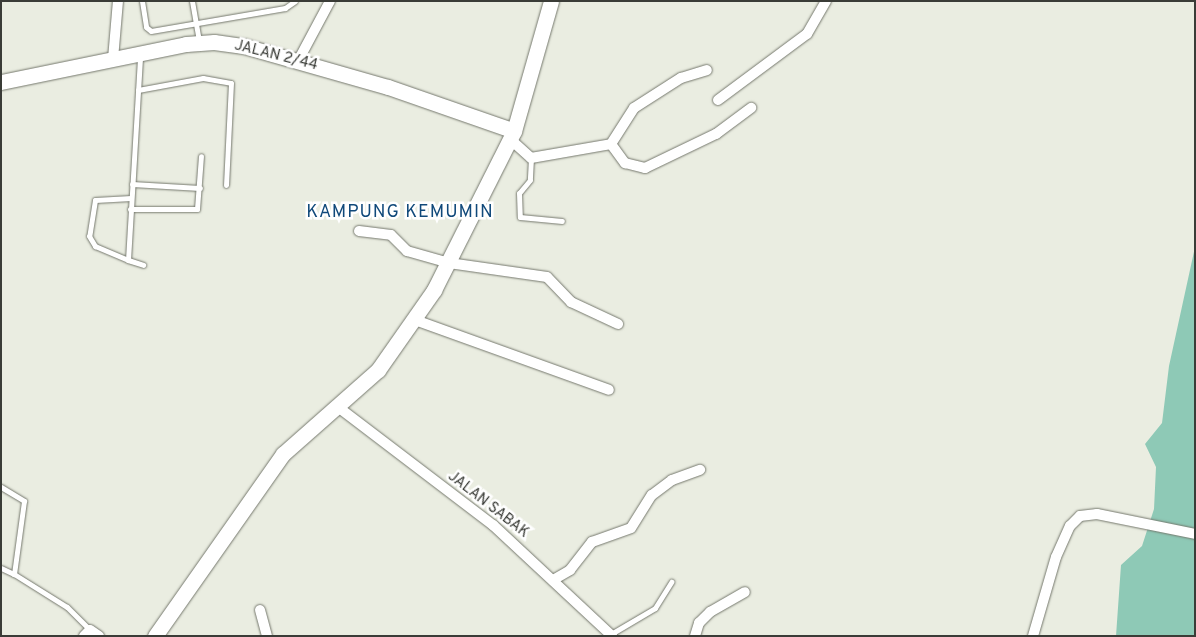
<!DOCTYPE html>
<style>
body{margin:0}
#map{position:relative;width:1196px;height:637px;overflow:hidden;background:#eaede1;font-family:Overpass,sans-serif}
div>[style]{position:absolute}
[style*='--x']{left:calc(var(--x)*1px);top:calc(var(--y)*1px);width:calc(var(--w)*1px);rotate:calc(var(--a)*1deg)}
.water>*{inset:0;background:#8ec9b6}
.roads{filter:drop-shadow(0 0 1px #75786d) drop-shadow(0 0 1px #75786d)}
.lane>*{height:5px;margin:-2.5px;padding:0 2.5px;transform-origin:2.5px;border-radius:2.5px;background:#fff}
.street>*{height:10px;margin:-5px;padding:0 5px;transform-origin:5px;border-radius:5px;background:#fff}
.secondary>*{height:15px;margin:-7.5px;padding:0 7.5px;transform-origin:7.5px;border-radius:7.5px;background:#fff}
span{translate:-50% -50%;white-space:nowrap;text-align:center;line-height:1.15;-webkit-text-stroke:5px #fff;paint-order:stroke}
.street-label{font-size:15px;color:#3a3c37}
.quarter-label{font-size:18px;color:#10497a;letter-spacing:1px}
.frame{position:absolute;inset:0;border:2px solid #3a3c37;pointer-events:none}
</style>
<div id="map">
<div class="water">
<div style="clip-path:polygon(1195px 247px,1195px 636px,1116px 636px,1121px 565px,1142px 546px,1154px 509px,1156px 467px,1145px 444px,1162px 423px,1169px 366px)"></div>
</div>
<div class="roads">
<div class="lane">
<div style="--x:142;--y:1;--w:26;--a:81"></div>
<div style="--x:146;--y:27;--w:6;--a:39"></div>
<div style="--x:151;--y:31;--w:136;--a:-9.7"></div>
<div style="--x:285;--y:8;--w:12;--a:-35"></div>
<div style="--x:192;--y:1;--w:41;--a:80.1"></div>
<div style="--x:138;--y:90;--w:66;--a:-10.5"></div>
<div style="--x:203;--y:78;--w:28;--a:10"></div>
<div style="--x:231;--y:83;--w:102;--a:92.8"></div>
<div style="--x:531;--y:158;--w:22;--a:93"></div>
<div style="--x:530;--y:180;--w:17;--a:130"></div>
<div style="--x:519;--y:193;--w:24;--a:88"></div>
<div style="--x:520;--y:217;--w:42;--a:5.4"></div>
<div style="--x:132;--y:184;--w:68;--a:3.4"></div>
<div style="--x:131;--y:198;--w:36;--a:177"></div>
<div style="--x:95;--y:200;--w:36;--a:99"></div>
<div style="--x:89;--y:236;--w:12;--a:59"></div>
<div style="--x:95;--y:246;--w:36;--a:23"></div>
<div style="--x:128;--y:260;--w:205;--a:-86.6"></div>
<div style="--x:130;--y:209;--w:67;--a:0"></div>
<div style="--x:197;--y:209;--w:53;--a:-85.7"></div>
<div style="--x:128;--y:260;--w:16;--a:18"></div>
<div style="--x:1;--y:487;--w:27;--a:31"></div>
<div style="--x:24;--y:501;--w:74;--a:97.8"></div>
<div style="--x:14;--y:574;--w:62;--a:31.9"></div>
<div style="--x:67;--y:607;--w:33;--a:45"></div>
<div style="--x:1;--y:568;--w:14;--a:25"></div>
<div style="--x:611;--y:634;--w:51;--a:-30.6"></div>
<div style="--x:655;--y:608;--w:31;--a:-58"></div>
</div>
<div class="street">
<div style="--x:113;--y:59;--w:58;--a:-85.1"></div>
<div style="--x:298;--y:61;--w:68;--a:-61.9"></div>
<div style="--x:718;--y:100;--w:111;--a:-36.6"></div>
<div style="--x:807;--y:34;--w:38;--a:-60"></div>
<div style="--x:510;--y:139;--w:28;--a:42"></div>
<div style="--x:531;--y:158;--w:81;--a:-9.9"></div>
<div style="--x:611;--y:144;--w:43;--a:-57.4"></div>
<div style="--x:634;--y:108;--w:56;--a:-32.6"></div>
<div style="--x:681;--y:78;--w:27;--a:-17"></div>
<div style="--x:611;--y:144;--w:24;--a:54"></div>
<div style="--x:625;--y:163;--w:21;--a:14"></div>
<div style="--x:645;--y:168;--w:79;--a:-25.6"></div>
<div style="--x:716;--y:134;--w:44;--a:-36.6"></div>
<div style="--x:359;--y:231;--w:32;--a:7"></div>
<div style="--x:391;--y:235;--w:23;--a:45"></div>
<div style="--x:407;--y:251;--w:44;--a:15.9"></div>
<div style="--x:449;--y:263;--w:99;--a:8.1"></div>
<div style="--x:547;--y:277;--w:35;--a:46"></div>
<div style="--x:571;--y:302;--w:52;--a:25.1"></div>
<div style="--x:415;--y:320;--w:206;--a:19.8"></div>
<div style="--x:338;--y:407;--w:195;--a:37.3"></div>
<div style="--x:493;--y:525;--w:163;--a:43"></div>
<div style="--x:553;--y:580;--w:20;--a:-30"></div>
<div style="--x:570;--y:570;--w:36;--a:-52"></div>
<div style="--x:592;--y:542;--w:41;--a:-19.7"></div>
<div style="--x:631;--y:528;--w:39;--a:-58"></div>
<div style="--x:652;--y:495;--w:25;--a:-37"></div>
<div style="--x:672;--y:480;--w:30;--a:-20"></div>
<div style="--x:260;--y:610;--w:27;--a:75"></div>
<div style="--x:84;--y:636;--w:8;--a:-45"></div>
<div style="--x:90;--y:630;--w:11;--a:34"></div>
<div style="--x:695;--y:636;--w:14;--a:-73"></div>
<div style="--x:699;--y:623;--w:16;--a:-45"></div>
<div style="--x:710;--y:612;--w:40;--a:-29.7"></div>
<div style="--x:1033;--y:636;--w:82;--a:-73.8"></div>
<div style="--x:1056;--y:557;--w:34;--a:-66"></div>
<div style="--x:1070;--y:526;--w:14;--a:-45"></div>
<div style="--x:1080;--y:516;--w:17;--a:-7"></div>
<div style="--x:1097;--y:514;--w:100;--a:11.5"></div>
</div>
<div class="secondary">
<div style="--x:1;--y:82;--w:189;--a:-11.6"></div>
<div style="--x:186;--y:44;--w:28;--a:-4"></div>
<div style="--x:214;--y:42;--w:30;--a:8"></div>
<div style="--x:244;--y:46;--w:150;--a:15.9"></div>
<div style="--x:388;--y:87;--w:133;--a:19.2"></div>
<div style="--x:155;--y:636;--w:223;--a:-54.9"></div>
<div style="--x:283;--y:454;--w:127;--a:-41.5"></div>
<div style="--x:378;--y:370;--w:98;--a:-55"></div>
<div style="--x:434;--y:290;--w:178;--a:-63.3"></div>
<div style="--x:514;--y:131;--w:135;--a:-74.1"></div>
</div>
</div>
<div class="street-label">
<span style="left:276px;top:56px;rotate:14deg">JALAN 2/44</span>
<span style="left:488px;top:505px;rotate:38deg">JALAN SABAK</span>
</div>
<div class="quarter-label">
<span style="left:400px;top:213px">KAMPUNG KEMUMIN</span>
</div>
<div class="frame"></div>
</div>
